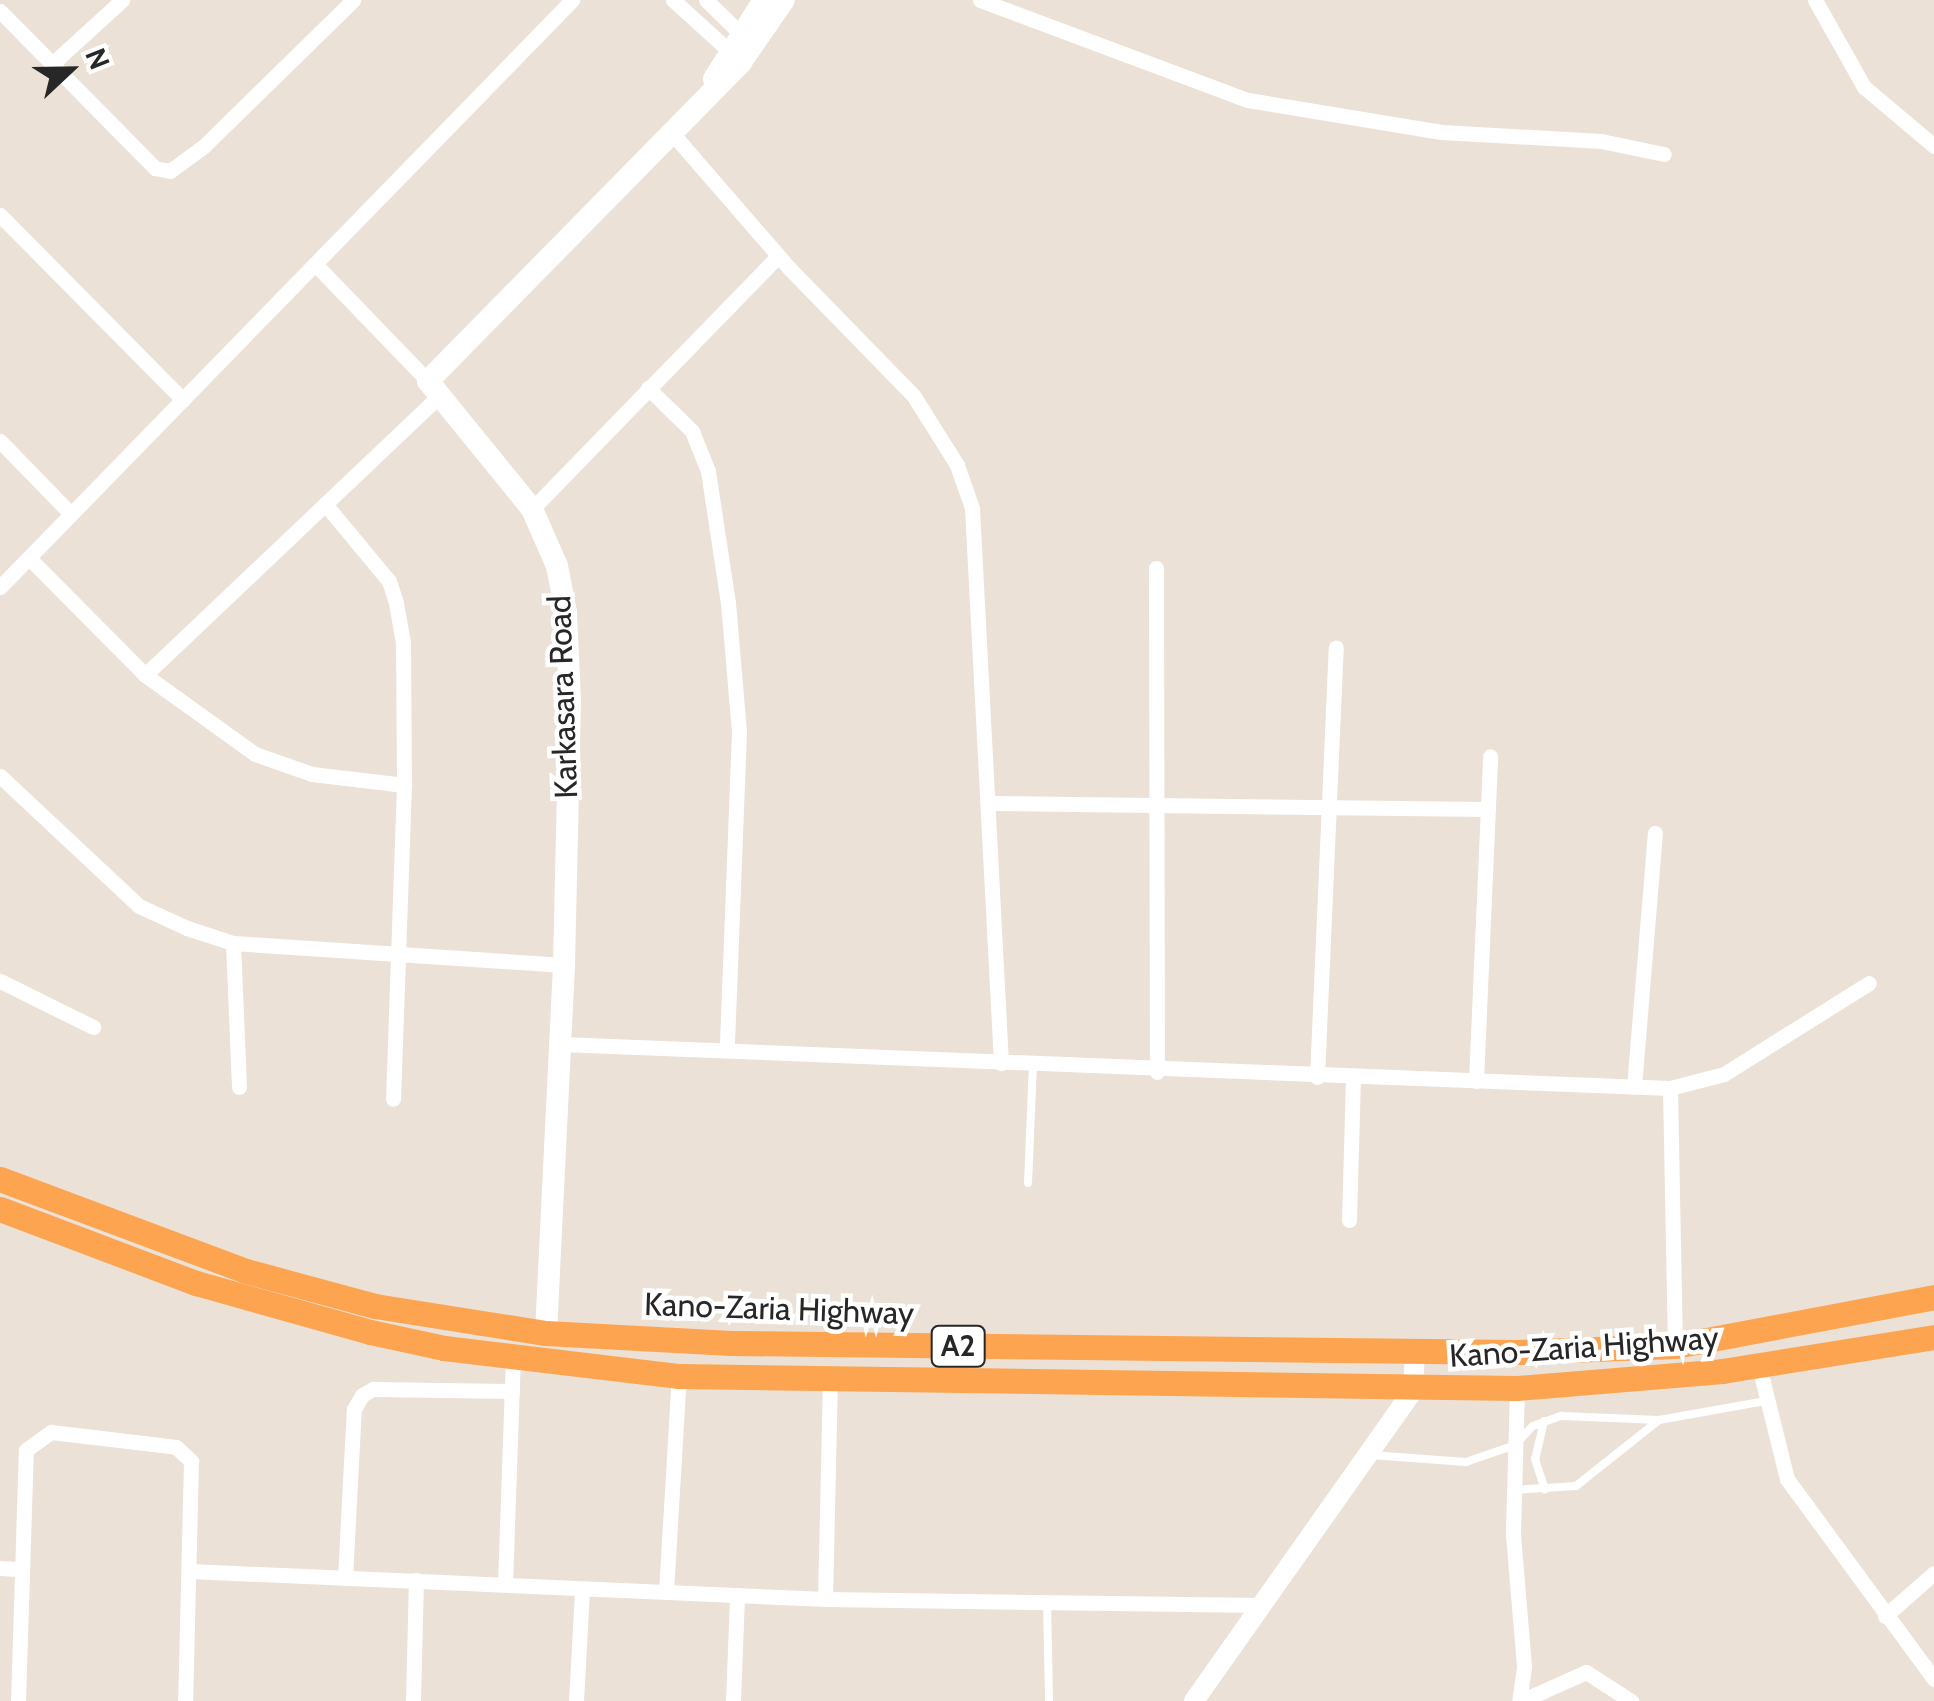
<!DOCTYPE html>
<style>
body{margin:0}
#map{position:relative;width:1934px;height:1701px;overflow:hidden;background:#ebe1d7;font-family:Cabin,sans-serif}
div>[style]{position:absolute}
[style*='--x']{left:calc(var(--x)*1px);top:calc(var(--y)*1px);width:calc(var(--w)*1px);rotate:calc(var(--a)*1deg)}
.service>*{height:8px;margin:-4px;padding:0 4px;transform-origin:4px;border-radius:4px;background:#fff}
.minor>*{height:15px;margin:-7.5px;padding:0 7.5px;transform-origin:7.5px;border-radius:7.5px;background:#fff}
.tertiary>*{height:20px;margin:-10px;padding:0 10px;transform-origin:10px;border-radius:10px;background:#fff}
.secondary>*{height:22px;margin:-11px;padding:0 11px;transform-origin:11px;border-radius:11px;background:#fff}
.trunk>*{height:25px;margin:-12.5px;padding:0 12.5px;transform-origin:12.5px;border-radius:12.5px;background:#fca44f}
span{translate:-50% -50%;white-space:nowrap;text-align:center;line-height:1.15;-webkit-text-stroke:9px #fff;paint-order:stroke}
.shield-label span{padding:2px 8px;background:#fff;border:2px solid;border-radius:8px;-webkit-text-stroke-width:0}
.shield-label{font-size:30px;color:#272727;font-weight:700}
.street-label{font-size:32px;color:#272727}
.north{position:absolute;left:20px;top:20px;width:100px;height:100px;-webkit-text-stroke:8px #fff;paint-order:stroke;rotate:68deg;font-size:28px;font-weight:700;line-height:40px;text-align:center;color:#272727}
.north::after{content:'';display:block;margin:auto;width:35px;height:45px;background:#272727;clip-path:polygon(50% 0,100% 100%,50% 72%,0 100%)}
</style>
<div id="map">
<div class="service">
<div style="--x:1028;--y:1183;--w:118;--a:-87.6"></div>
<div style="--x:1544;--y:1421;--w:39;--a:103"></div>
<div style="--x:1535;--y:1459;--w:32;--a:72"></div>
<div style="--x:1371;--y:1455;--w:95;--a:4.2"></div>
<div style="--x:1466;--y:1462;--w:52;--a:-19.1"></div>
<div style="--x:1515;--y:1445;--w:26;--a:-47"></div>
<div style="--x:1533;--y:1426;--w:30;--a:-20"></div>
<div style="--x:1561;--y:1416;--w:98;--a:2.3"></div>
<div style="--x:1659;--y:1420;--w:109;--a:-10.1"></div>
<div style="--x:1514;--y:1490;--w:62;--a:-3.7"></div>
<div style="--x:1576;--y:1486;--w:106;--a:-38.5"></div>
<div style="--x:1047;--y:1602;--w:99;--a:88.8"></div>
</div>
<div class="minor">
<div style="--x:673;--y:0;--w:86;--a:42.2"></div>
<div style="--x:706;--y:0;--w:56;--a:44.3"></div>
<div style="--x:980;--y:0;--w:286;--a:20.5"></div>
<div style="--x:1248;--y:100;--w:196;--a:9.4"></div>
<div style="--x:1441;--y:132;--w:160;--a:3.2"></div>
<div style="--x:1601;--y:141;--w:64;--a:11.7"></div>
<div style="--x:1815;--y:0;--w:100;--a:60.6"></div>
<div style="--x:1864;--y:87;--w:92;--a:40.1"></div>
<div style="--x:0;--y:11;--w:221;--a:45.4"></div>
<div style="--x:155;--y:168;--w:15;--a:11"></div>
<div style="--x:170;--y:171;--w:42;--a:-36.3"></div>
<div style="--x:204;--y:146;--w:209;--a:-44.4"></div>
<div style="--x:52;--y:64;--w:95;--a:-42.4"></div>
<div style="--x:672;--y:133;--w:179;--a:49.1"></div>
<div style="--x:789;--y:268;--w:177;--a:45.7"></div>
<div style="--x:913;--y:395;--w:83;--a:57.8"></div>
<div style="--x:957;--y:465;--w:46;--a:70.8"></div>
<div style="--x:972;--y:508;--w:556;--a:87.01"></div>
<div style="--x:0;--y:215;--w:260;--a:45.3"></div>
<div style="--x:315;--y:264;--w:163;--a:46"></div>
<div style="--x:648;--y:388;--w:62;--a:44.3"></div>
<div style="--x:692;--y:431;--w:43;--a:68.2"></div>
<div style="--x:708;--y:471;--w:134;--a:81.4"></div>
<div style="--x:728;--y:603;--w:128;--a:85.1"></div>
<div style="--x:739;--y:731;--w:318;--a:92.2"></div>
<div style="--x:0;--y:441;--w:102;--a:45.8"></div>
<div style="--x:325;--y:504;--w:100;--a:50.3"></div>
<div style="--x:389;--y:581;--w:23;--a:72"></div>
<div style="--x:396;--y:603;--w:39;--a:80"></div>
<div style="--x:403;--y:641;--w:144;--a:89.6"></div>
<div style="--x:532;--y:509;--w:353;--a:-45.8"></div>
<div style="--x:29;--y:558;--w:165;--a:45.2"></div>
<div style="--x:145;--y:675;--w:135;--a:35.7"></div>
<div style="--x:255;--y:754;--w:60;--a:19.3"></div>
<div style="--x:312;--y:774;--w:93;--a:6.8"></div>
<div style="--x:404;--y:785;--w:314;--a:92"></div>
<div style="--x:1156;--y:568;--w:504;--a:89.89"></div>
<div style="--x:0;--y:587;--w:820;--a:-45.74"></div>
<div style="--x:145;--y:675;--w:405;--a:-43.5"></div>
<div style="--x:0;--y:776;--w:190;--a:43.1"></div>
<div style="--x:139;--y:906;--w:53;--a:24.6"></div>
<div style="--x:187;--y:928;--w:48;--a:18.1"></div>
<div style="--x:233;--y:943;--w:332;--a:3.8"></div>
<div style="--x:990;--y:803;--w:498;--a:0.7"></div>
<div style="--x:233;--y:943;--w:144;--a:87.6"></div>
<div style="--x:0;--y:981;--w:104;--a:26.3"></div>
<div style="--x:560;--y:1044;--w:1111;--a:2.27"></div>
<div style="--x:1670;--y:1088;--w:56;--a:-14.5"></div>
<div style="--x:1724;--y:1074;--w:171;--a:-32.1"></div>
<div style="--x:1317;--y:1077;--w:430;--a:-87.5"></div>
<div style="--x:1476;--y:1081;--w:325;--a:-87.5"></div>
<div style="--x:1634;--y:1087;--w:255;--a:-85.3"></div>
<div style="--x:1670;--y:1088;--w:258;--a:88.9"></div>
<div style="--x:1349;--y:1220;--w:141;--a:-88.4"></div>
<div style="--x:1759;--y:1366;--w:116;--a:76.1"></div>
<div style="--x:1787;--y:1479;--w:248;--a:53.7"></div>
<div style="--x:1517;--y:1388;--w:147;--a:91.6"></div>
<div style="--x:1513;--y:1535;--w:132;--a:85.2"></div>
<div style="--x:1524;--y:1667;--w:34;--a:98"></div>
<div style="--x:0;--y:1568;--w:22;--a:3"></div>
<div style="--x:190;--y:1571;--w:636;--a:2.52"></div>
<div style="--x:825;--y:1599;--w:438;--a:0.8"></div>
<div style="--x:345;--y:1578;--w:169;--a:-87"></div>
<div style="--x:354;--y:1409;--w:16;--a:-60"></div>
<div style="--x:362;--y:1395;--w:13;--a:-29"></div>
<div style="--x:373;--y:1389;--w:139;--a:0.8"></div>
<div style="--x:505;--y:1584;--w:226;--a:-88"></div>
<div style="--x:666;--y:1592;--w:216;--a:-86.6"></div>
<div style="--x:825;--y:1599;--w:218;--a:-88.7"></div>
<div style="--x:1885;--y:1616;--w:65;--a:-41.3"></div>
<div style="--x:18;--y:1701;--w:251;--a:-88.2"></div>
<div style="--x:26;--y:1450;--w:31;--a:-36"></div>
<div style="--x:51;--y:1432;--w:126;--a:6.8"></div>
<div style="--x:176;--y:1447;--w:21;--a:43"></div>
<div style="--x:191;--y:1461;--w:240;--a:91.4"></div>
<div style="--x:413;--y:1701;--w:121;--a:-88.6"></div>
<div style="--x:576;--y:1701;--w:111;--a:-86.9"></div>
<div style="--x:733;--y:1701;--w:106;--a:-87.8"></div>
<div style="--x:1521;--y:1701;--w:71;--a:-24"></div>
<div style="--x:1586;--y:1672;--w:54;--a:32.8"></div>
</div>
<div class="tertiary">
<div style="--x:1194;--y:1701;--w:380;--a:-54.8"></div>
<div style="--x:1413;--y:1390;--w:36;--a:-87"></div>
</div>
<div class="secondary">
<div style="--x:714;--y:79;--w:93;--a:-57.7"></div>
<div style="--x:546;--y:1333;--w:368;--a:-87.2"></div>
<div style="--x:564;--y:965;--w:264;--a:-88.7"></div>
<div style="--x:570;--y:701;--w:89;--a:-92.6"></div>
<div style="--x:566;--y:612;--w:47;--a:-101.1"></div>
<div style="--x:557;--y:566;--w:62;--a:-113.7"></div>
<div style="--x:532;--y:509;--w:165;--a:-129.1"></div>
<div style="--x:428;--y:381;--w:447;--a:-45.5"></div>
<div style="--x:741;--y:62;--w:75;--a:-55.3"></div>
</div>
<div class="trunk">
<div style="--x:0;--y:1179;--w:263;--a:20.5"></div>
<div style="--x:246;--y:1271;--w:134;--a:15.2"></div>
<div style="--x:375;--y:1306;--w:173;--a:9"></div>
<div style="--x:546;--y:1333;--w:185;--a:3.1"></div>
<div style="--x:731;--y:1343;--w:786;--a:0.66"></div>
<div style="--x:1517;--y:1352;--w:158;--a:-2.2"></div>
<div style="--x:1675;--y:1346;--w:264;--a:-10.7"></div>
<div style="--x:0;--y:1209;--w:210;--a:20.7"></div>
<div style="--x:196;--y:1283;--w:181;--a:15.7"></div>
<div style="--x:370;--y:1332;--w:76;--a:12.2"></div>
<div style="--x:444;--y:1348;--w:237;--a:6.8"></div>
<div style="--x:679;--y:1376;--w:838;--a:0.82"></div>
<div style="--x:1517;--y:1388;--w:206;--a:-4.7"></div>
<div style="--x:1722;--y:1371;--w:215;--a:-9.1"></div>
</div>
<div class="shield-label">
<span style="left:958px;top:1346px">A2</span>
</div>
<div class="street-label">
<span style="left:563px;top:697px;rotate:-92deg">Karkasara Road</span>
<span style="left:779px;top:1309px;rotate:2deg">Kano-Zaria Highway</span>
<span style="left:1584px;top:1347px;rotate:-4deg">Kano-Zaria Highway</span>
</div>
<div class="north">N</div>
</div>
